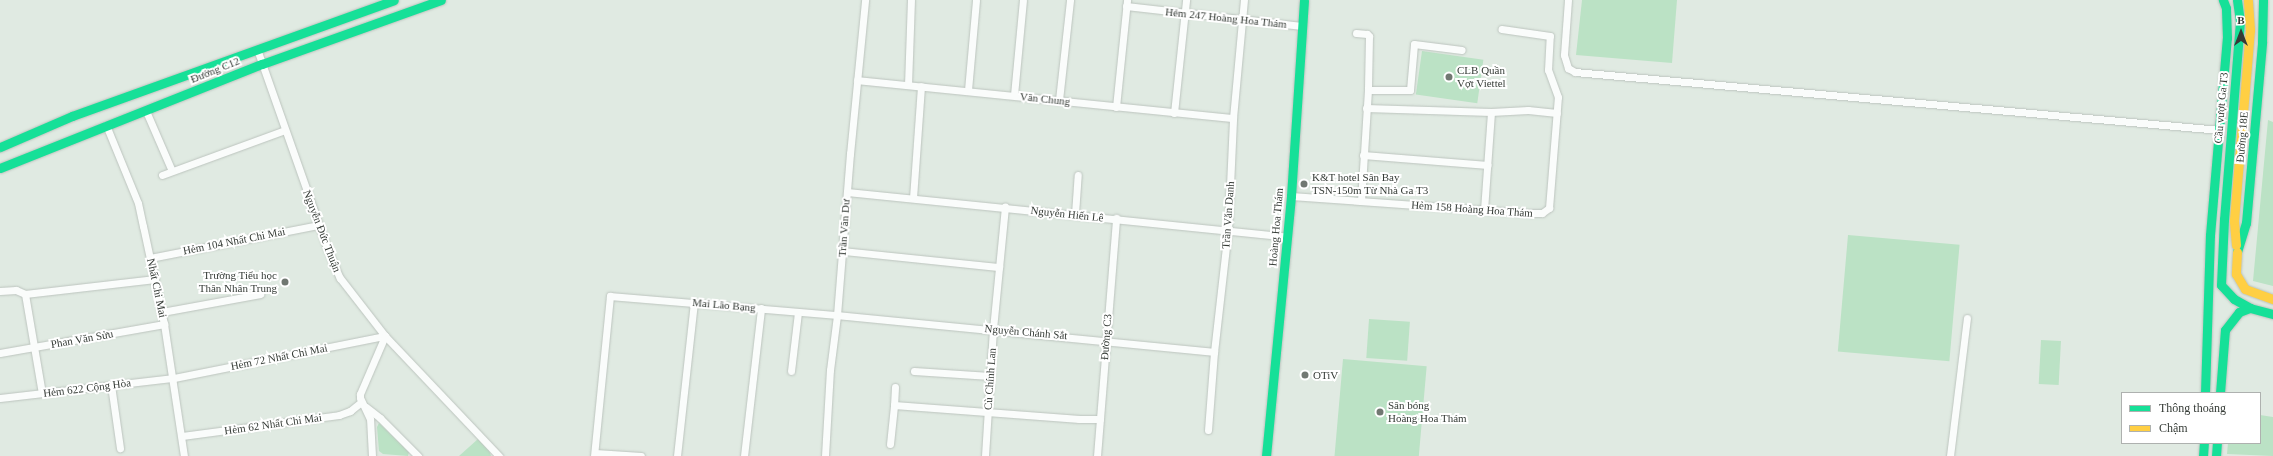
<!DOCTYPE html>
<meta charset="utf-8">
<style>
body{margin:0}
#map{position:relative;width:2273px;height:456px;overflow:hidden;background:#e0eae2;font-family:Georgia,serif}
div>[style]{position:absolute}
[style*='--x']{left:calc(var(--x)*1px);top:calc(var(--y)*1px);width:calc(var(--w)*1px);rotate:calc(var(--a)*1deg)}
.green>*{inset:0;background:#bbe2c5;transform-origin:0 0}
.roads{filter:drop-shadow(0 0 1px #bcc4be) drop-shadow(0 0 1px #bcc4be)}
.street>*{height:7px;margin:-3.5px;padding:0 3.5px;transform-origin:3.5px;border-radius:3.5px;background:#fafcfb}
.fast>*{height:9px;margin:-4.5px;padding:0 4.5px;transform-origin:4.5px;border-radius:4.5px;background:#16e098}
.slow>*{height:9px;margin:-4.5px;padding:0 4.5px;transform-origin:4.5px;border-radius:4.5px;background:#ffcf43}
.dots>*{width:11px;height:11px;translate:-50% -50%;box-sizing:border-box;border:2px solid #fff;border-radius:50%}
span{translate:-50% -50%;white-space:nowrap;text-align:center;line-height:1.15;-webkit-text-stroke:4px #fff;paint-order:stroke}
.street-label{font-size:11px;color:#353b36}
.poi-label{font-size:11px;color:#353b36}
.left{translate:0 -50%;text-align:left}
.right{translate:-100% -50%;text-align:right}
.legend{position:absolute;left:2121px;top:392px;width:140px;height:52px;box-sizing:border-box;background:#fff;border:1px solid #aeb1af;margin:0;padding:5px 7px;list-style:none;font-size:12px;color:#353b36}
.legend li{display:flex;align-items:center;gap:8px;height:20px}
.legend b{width:20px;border:1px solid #aeb1af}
.north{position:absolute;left:2221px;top:12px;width:40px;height:40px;-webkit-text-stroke:3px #fff;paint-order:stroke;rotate:0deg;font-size:11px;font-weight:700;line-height:16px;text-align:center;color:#353b36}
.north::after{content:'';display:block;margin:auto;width:14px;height:18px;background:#353b36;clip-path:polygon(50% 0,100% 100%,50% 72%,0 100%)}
</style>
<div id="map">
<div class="green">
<div style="clip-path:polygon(1582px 0,1677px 0,1672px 63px,1576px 55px)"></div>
<div style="left:1422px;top:51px;width:62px;height:44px;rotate:8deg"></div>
<div style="clip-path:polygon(2268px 120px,2273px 122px,2273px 286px,2253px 281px)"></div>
<div style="left:1848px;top:235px;width:112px;height:117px;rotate:5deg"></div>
<div style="left:1369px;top:319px;width:41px;height:39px;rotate:4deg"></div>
<div style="left:2041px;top:340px;width:20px;height:44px;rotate:3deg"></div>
<div style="left:1343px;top:359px;width:84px;height:98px;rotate:5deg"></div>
<div style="clip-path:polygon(2260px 415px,2273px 417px,2273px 456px,2227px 454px,2228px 443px,2260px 443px)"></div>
<div style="clip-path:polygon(379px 423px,409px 452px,408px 456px,383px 454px,379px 451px,377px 427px)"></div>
<div style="clip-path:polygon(478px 439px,489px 450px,491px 456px,459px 456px)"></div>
</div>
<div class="roads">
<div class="street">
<div style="--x:1568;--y:0;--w:55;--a:94.2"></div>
<div style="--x:1564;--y:55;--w:14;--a:73"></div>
<div style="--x:1568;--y:68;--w:8;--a:30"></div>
<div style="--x:1575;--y:72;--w:648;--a:5.14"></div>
<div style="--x:1126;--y:6;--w:177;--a:6.5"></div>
<div style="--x:1356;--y:33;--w:11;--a:5"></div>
<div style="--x:1367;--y:34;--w:3;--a:45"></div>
<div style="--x:1369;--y:36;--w:54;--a:91.1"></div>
<div style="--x:257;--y:49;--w:211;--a:70.6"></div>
<div style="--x:327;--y:248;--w:33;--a:67"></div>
<div style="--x:340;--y:278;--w:73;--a:52.2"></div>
<div style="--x:385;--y:336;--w:166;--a:46.5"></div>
<div style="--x:857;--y:80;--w:378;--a:5.8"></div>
<div style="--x:908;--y:85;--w:85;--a:-88"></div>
<div style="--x:968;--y:90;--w:90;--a:-84.9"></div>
<div style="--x:1014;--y:95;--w:95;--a:-84.6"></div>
<div style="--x:1059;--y:100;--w:101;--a:-83.7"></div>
<div style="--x:1116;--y:107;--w:108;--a:-84.1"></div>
<div style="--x:1366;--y:108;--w:125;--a:1.8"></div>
<div style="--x:1491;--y:112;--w:37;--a:-3"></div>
<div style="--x:1528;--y:110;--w:29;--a:6"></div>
<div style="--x:146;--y:111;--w:65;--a:66.6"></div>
<div style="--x:1174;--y:113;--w:114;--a:-83.9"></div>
<div style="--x:106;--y:125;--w:84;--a:67.7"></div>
<div style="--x:138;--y:203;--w:24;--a:78"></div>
<div style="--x:143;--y:226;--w:100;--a:77.9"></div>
<div style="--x:164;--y:324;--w:134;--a:81.4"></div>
<div style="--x:1363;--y:155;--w:125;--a:4.6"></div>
<div style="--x:162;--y:175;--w:131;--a:-20.1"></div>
<div style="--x:847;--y:192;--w:443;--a:5.8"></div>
<div style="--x:1291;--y:196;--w:241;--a:4.1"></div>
<div style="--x:1531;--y:213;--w:11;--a:0"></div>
<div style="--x:1542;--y:213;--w:9;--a:-36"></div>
<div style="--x:1549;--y:208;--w:111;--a:-85.4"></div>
<div style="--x:1558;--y:97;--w:29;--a:-110"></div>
<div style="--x:1548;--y:70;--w:34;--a:-87"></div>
<div style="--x:1550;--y:36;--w:49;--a:-171.7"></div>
<div style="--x:913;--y:198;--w:112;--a:-85.9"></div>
<div style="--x:1361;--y:201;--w:111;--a:-86.4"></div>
<div style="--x:1368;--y:90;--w:42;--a:0"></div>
<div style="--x:1410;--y:90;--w:46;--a:-85"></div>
<div style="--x:1414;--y:44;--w:48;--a:7.1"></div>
<div style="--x:1484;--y:210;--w:98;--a:-85.9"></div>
<div style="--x:1075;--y:214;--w:39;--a:-86"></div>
<div style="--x:843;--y:251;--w:157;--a:5.9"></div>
<div style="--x:150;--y:258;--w:171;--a:-11.1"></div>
<div style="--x:0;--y:291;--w:16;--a:-4"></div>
<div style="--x:16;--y:290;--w:10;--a:24"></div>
<div style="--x:25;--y:294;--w:131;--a:-6.6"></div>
<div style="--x:25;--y:294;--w:100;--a:80.3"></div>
<div style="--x:162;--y:312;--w:100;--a:-10.4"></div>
<div style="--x:0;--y:353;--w:167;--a:-10"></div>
<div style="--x:791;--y:371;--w:59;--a:-83.2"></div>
<div style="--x:914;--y:371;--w:76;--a:3.8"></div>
<div style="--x:111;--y:385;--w:64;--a:81.9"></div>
<div style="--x:895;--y:387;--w:18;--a:93"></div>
<div style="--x:894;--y:405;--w:186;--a:4.3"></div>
<div style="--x:1079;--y:419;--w:21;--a:0"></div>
<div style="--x:0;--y:398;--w:175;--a:-6.6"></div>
<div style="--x:174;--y:378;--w:215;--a:-11.3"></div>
<div style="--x:366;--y:407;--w:18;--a:38"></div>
<div style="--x:380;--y:418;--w:54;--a:45"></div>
<div style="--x:1208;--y:430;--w:78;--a:-85.6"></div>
<div style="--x:1214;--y:352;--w:123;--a:-83.5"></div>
<div style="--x:1228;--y:230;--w:112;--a:-87.4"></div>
<div style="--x:1233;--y:118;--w:119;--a:-84.7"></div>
<div style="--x:182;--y:436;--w:158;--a:-7.6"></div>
<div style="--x:339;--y:415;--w:12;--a:-20"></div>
<div style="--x:350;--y:411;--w:14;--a:-39"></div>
<div style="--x:890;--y:444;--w:39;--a:-84"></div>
<div style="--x:595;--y:453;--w:46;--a:3.7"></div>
<div style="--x:372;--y:456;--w:37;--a:-93"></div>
<div style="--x:370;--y:419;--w:23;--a:-115"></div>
<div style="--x:360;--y:398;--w:4;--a:-90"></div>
<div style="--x:360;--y:394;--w:63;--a:-66.7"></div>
<div style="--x:594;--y:456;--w:161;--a:-84.3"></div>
<div style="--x:610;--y:296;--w:228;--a:4.8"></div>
<div style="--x:837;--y:315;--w:379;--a:5.6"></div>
<div style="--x:677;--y:456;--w:155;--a:-83.7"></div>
<div style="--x:744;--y:456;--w:149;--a:-83.4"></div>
<div style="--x:825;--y:456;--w:86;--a:-86.7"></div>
<div style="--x:830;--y:370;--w:55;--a:-82.7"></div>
<div style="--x:837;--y:315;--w:162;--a:-85.4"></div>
<div style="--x:850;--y:154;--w:155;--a:-84.4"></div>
<div style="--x:985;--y:456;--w:127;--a:-86.4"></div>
<div style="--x:993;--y:329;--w:123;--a:-84.4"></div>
<div style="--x:1097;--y:456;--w:239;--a:-85.4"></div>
<div style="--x:1950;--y:456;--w:139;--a:-83"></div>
</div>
<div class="fast">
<div style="--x:2237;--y:0;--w:21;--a:82"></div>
<div style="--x:2240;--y:21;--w:199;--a:94.6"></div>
<div style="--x:2224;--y:219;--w:66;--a:92.6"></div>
<div style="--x:2221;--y:285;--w:19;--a:47"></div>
<div style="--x:2234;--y:299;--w:18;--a:29"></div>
<div style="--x:2250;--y:308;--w:24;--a:15"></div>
<div style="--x:0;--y:147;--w:78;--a:-23.3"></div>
<div style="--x:72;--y:116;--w:342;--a:-19.8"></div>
<div style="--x:0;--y:168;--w:282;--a:-21.7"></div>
<div style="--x:262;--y:64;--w:190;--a:-19.7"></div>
<div style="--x:2237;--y:252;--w:30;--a:-73"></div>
<div style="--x:2246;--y:223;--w:182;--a:-84.9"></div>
<div style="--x:2262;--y:42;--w:42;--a:-88.6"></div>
<div style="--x:2205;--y:393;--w:158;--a:-88.2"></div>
<div style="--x:2210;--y:235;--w:198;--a:-85.1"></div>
<div style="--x:2227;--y:38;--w:30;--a:-92"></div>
<div style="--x:2226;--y:8;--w:9;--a:-111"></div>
<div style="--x:2220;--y:393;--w:63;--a:-85.5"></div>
<div style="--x:2225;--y:330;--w:23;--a:-52"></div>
<div style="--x:2239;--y:312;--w:12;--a:-20"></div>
<div style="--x:1266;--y:456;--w:261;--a:-84.5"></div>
<div style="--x:1291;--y:196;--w:196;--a:-86.2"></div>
<div style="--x:2203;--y:456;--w:13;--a:-86"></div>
<div style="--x:2216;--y:456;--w:13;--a:-86"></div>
</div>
<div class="slow">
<div style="--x:2236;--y:245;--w:25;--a:-95"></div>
<div style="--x:2234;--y:220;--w:191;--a:-85.2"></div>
<div style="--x:2250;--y:30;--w:30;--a:-94"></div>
<div style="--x:2237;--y:252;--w:22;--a:93"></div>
<div style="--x:2236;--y:274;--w:17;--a:59"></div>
<div style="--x:2245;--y:289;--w:30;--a:20"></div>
</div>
</div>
<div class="dots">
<div style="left:1449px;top:77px;background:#717872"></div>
<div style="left:1304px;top:184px;background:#717872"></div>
<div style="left:285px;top:282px;background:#717872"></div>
<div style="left:1305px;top:375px;background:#717872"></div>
<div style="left:1380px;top:412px;background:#717872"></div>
</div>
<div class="street-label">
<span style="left:1226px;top:18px;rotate:6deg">Hẻm 247 Hoàng Hoa Thám</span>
<span style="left:215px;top:70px;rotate:-22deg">Đường C12</span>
<span style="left:1045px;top:99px;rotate:6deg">Văn Chung</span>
<span style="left:2221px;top:108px;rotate:-85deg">Cầu vượt Ga T3</span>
<span style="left:2242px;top:137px;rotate:-85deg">Đường 18E</span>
<span style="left:1472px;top:209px;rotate:4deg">Hẻm 158 Hoàng Hoa Thám</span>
<span style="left:1067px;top:214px;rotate:6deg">Nguyễn Hiến Lê</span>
<span style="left:1228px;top:215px;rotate:-86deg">Trần Văn Danh</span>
<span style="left:1276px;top:227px;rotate:-85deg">Hoàng Hoa Thám</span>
<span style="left:844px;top:228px;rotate:-86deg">Trần Văn Dư</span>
<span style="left:322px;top:231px;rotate:69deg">Nguyễn Đức Thuận</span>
<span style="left:234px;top:241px;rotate:-11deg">Hẻm 104 Nhất Chi Mai</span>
<span style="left:157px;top:288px;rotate:78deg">Nhất Chi Mai</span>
<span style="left:724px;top:305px;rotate:5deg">Mai Lão Bạng</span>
<span style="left:1026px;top:332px;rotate:5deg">Nguyễn Chánh Sắt</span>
<span style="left:1106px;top:337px;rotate:-86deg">Đường C3</span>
<span style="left:82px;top:339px;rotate:-10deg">Phan Văn Sửu</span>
<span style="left:279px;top:357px;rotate:-11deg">Hẻm 72 Nhất Chi Mai</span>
<span style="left:990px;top:379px;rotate:-86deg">Cù Chính Lan</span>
<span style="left:87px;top:388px;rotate:-7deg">Hẻm 622 Cộng Hòa</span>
<span style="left:273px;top:424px;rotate:-8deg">Hẻm 62 Nhất Chi Mai</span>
</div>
<div class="poi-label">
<span class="left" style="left:1457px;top:77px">CLB Quần<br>Vợt Viettel</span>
<span class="left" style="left:1312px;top:184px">K&amp;T hotel Sân Bay<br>TSN-150m Từ Nhà Ga T3</span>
<span class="right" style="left:277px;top:282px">Trường Tiểu học<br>Thân Nhân Trung</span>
<span class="left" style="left:1313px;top:375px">OTiV</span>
<span class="left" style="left:1388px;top:412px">Sân bóng<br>Hoàng Hoa Thám</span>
</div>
<ul class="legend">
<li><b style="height:5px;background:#16e098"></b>Thông thoáng</li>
<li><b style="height:5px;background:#ffcf43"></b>Chậm</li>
</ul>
<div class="north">B</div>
</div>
